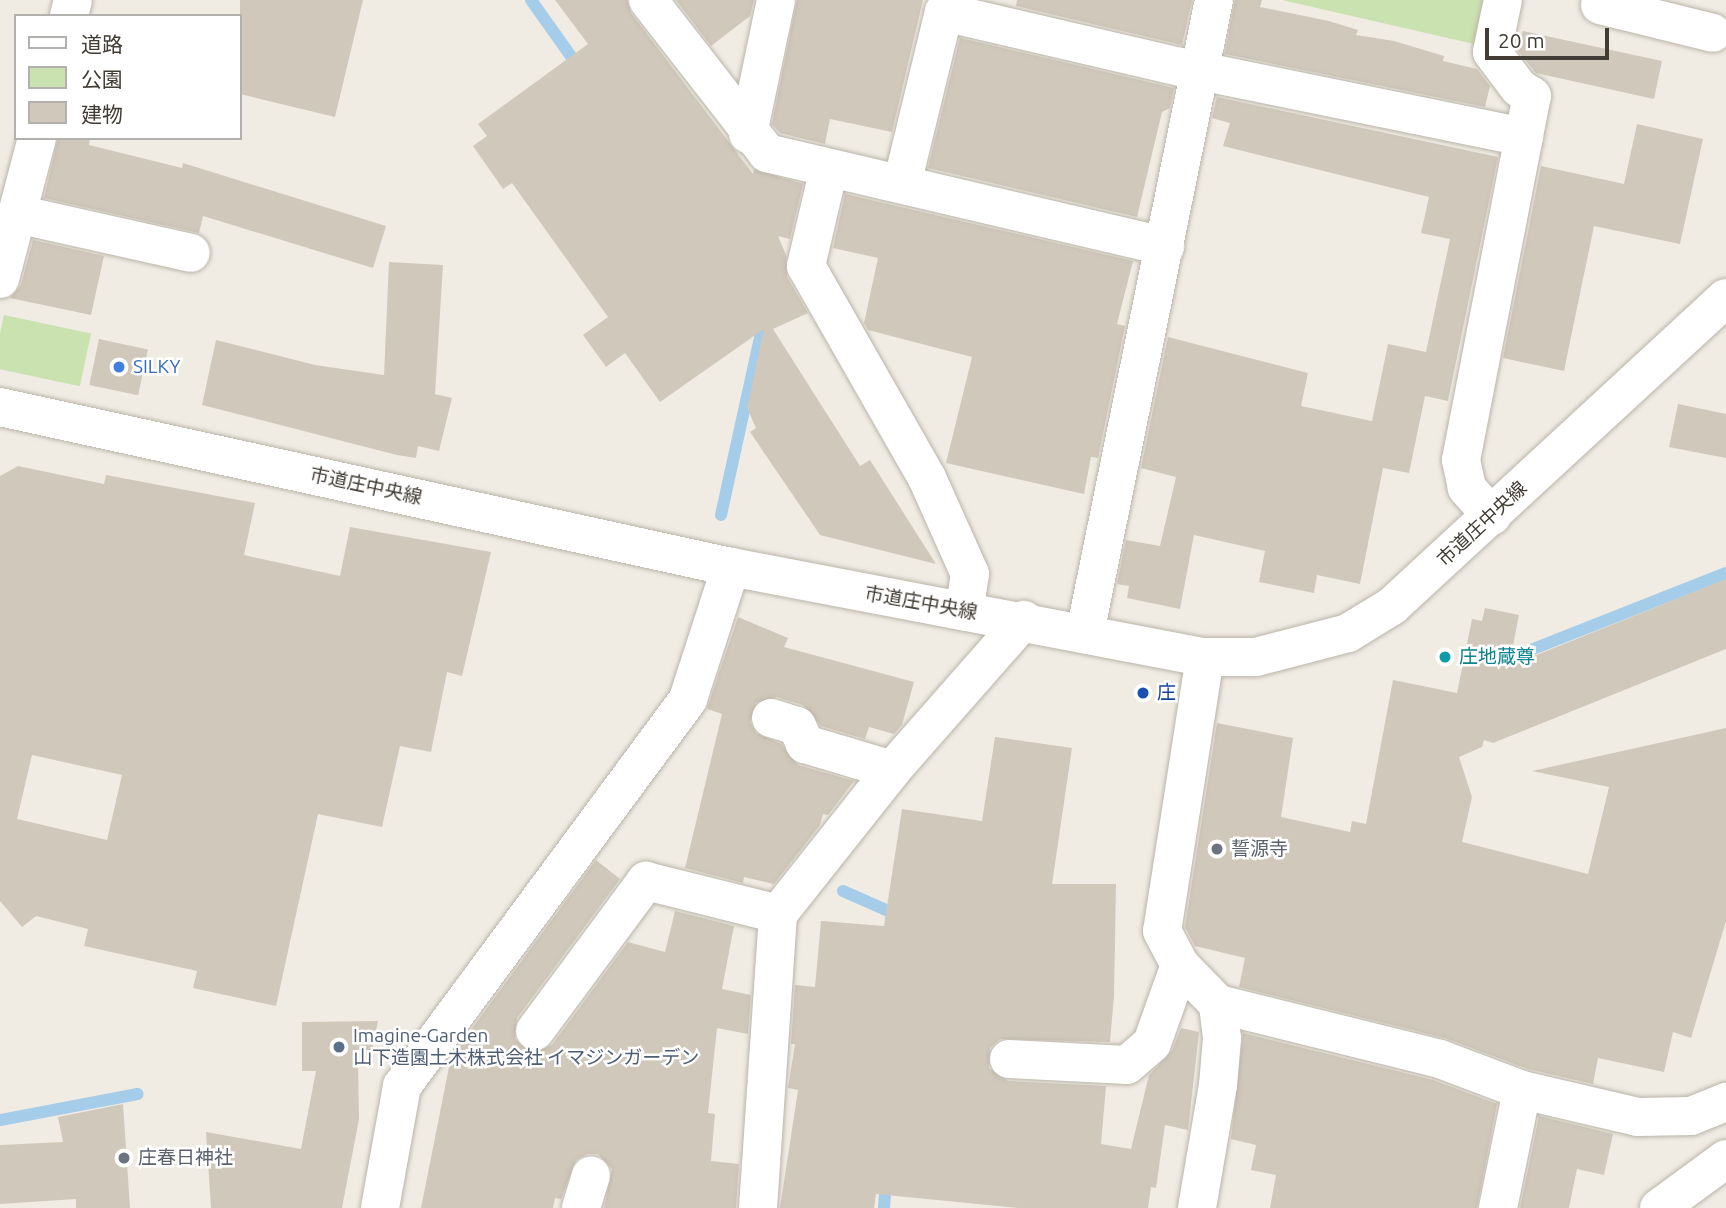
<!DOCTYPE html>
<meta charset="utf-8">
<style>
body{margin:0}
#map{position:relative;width:1726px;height:1208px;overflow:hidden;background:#f0ece4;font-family:Ubuntu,"Noto Sans JP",sans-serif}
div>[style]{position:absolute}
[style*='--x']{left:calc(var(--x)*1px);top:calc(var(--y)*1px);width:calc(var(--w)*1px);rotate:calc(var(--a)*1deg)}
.green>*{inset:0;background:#cae1b0;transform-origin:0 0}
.stream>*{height:12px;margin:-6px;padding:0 6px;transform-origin:6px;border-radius:6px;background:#a5cce8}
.building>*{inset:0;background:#d0c8bb;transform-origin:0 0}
.roads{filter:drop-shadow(0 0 2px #bab4a8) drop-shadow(0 0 2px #bab4a8)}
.minor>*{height:38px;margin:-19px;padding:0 19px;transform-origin:19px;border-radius:19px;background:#fff}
.tertiary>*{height:38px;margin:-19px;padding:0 19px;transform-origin:19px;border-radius:19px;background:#fff}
.dots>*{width:19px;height:19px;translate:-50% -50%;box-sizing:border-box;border:4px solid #fff;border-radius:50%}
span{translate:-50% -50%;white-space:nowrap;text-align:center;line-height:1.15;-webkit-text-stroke:5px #fff;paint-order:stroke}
.shop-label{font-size:19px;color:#366cbe}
.left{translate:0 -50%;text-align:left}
.street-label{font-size:19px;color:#413c34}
.culture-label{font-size:19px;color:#0d838f}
.transit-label{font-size:19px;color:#164399}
.worship-label{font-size:19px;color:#5b616d}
.service-label{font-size:19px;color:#4e5e75}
.legend{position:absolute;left:14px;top:14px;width:228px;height:126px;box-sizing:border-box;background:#fff;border:2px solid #b3b1ae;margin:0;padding:9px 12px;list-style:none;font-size:21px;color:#413c34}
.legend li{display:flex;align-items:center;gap:14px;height:35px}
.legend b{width:35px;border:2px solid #b3b1ae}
.scale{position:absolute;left:1485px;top:28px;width:124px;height:32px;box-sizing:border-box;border:4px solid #413c34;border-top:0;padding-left:9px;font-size:21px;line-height:24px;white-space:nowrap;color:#413c34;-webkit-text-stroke:5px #fff;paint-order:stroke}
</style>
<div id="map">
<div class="green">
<div style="clip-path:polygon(1282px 0,1483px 0,1474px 44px)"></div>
<div style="left:4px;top:315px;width:89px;height:54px;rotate:12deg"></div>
</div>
<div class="stream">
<div style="--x:531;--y:0;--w:85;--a:54.6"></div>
<div style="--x:721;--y:515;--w:191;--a:-77.6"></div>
<div style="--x:762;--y:328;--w:11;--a:-124"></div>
<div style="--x:1533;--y:649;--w:207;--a:-21.5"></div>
<div style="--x:843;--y:891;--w:62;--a:23.7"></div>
<div style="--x:0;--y:1120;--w:140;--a:-10.7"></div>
<div style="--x:884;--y:1208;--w:28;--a:-86"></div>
</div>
<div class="building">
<div style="clip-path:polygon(240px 0,363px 0,335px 117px,240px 94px)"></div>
<div style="clip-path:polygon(555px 0,627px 0,631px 13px,753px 174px,754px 169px,803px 184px,790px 239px,778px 236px,786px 255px,787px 277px,808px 313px,773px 329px,860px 466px,870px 460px,936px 564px,820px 535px,750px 432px,756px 428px,747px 408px,764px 329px,660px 402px,625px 353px,606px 367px,583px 335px,608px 317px,512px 183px,503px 189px,473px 146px,487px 136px,478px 124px,588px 44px)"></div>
<div style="clip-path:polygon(676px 0,754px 0,750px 16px,711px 46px)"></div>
<div style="clip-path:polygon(797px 0,923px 0,892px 132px,830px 119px,825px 144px,780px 133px,772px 124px)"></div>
<div style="clip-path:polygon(1017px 0,1192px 0,1182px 45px,1016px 6px)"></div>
<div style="clip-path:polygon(1235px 0,1262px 0,1260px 7px,1329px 21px,1358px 30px,1356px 35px,1394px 41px,1444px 56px,1443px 61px,1477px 69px,1490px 86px,1485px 107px,1225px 54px)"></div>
<div style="clip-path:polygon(1523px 31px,1662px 61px,1654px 99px,1536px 73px,1515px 47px)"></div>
<div style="clip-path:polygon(960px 38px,1174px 88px,1170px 108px,1162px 112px,1137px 217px,928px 168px)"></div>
<div style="clip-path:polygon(1217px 97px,1498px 157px,1448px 401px,1425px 396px,1409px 473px,1383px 468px,1360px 584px,1317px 575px,1314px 593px,1259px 582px,1265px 551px,1194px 535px,1180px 609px,1127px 598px,1129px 586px,1117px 584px,1126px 540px,1160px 546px,1176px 477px,1141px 468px,1168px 337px,1308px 373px,1301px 406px,1372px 421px,1388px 344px,1426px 352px,1450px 239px,1421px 233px,1429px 197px,1223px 146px,1230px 123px,1212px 118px)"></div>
<div style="clip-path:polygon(1637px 124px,1703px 139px,1680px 244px,1594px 226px,1564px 371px,1503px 358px,1541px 166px,1624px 184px)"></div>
<div style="clip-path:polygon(58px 138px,90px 138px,89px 145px,182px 168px,183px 163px,386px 226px,373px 268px,203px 216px,199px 233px,44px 198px)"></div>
<div style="clip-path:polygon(845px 194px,1133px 261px,1117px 324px,1125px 326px,1098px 458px,1091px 457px,1084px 494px,946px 463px,972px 357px,868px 330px,864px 323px,878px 258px,833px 248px)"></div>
<div style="clip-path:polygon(33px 240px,104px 256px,91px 315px,10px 298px,21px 285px)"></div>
<div style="clip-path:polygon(389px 262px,443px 265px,435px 394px,452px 398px,439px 451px,418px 446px,416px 458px,397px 455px,202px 405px,216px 340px,315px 365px,384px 375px)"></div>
<div style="left:99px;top:339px;width:50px;height:47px;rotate:12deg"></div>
<div style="clip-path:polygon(1678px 404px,1726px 414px,1726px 458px,1669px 447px)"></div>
<div style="clip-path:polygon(evenodd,18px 466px,104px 484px,106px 475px,255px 503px,244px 555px,340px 576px,350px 527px,491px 552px,462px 676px,447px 672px,431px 752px,400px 746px,382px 827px,318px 814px,276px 1006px,193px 988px,197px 971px,84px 946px,88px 929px,36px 916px,22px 927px,0 901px,0 476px,18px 466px,32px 755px,122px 775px,107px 840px,17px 819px,32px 755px)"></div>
<div style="clip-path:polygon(1726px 579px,1726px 649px,1493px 743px,1484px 740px,1482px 747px,1459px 757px,1472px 797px,1462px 842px,1588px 874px,1609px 787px,1532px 771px,1726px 728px,1726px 921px,1691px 1038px,1673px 1032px,1664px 1072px,1598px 1058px,1593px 1084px,1528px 1069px,1445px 1038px,1239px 987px,1245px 958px,1195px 946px,1185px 927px,1217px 723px,1293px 738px,1281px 817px,1350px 832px,1352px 821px,1366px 824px,1393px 680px,1457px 693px,1472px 619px,1482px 621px,1485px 608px,1519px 615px,1509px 666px)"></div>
<div style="clip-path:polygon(738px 617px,788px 638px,784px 647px,914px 682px,902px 725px,894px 734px,869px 727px,865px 739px,821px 726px,803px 705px,777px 697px,756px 703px,750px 722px,756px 733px,781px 744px,798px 765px,854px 781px,828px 815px,823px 814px,820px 825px,774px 884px,744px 877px,743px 883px,685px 868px,722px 714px,707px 709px)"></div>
<div style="clip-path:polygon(995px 737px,1072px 748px,1052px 884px,1116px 884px,1114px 996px,1110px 1042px,1000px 1039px,990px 1048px,989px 1068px,1008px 1081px,1106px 1086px,1101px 1144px,1131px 1149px,1149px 1075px,1172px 1051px,1181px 1028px,1199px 1032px,1188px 1130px,1165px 1125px,1156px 1188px,1151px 1187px,1148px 1208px,1019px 1208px,876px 1194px,874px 1208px,780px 1208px,798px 1090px,788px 1088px,795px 1044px,791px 1044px,795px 985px,815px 987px,821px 921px,884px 926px,902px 809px,982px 821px)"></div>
<div style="clip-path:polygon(596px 860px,620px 879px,517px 1018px,515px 1039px,532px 1053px,552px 1045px,628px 942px,665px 952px,675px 911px,734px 926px,722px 989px,751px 995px,748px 1034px,717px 1028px,708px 1113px,715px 1114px,711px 1161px,739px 1164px,736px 1208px,604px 1208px,612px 1169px,598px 1154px,587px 1154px,576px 1160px,561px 1199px,555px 1198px,553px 1208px,421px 1208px,451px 1057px)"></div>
<div style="clip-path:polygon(378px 1021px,371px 1055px,358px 1062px,359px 1119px,342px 1208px,211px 1208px,206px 1132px,301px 1149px,316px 1071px,302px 1071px,302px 1022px)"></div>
<div style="clip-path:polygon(1243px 1033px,1433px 1080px,1497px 1104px,1477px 1208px,1270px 1208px,1276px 1175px,1251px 1170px,1256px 1145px,1231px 1139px)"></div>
<div style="clip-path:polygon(123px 1104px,130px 1208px,76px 1208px,76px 1199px,0 1204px,0 1145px,63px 1142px,58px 1117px)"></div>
<div style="clip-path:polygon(1539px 1116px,1613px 1134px,1604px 1175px,1577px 1169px,1569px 1208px,1520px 1208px)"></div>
</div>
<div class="roads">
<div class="minor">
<div style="--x:648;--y:0;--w:194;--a:52.1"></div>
<div style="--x:767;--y:153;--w:409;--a:13.2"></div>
<div style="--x:1600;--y:5;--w:116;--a:13.9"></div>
<div style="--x:69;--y:16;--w:16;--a:-76"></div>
<div style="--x:748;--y:134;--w:137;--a:-78.2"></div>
<div style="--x:829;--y:168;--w:101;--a:103.2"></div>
<div style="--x:806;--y:266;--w:244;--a:60.3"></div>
<div style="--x:927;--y:478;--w:105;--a:65.9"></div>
<div style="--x:970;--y:574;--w:38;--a:99"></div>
<div style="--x:902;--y:184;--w:177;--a:-76.3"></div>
<div style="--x:944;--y:12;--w:242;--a:13.1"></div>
<div style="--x:1180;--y:67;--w:351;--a:11.5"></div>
<div style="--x:17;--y:214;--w:178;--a:12.6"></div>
<div style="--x:0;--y:279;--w:146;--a:-75.3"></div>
<div style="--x:1492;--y:516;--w:38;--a:-132"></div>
<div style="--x:1467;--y:488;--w:29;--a:-102"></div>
<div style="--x:1461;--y:460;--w:371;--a:-79"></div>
<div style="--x:1532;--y:96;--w:15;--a:-148"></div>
<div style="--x:1519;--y:88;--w:45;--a:-126.9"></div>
<div style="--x:1492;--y:52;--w:53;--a:-78.1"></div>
<div style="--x:1085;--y:633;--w:646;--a:-78.48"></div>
<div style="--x:1205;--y:657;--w:277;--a:98.9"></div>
<div style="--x:1162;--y:931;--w:38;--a:62"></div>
<div style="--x:1180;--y:965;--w:54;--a:45.7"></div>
<div style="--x:1218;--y:1004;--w:229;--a:13.9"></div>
<div style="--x:1440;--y:1059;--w:88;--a:20.7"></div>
<div style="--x:1522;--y:1090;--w:119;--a:13.1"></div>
<div style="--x:1638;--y:1117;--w:53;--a:-1.1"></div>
<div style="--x:1691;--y:1116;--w:38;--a:-22"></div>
<div style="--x:771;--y:718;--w:27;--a:17"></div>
<div style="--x:797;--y:726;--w:20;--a:66"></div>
<div style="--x:805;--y:744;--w:91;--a:16.6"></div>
<div style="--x:535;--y:1031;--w:187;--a:-53.5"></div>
<div style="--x:646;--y:881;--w:136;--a:14"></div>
<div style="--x:1009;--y:1059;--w:118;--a:2.9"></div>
<div style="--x:1127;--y:1065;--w:33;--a:-41"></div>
<div style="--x:1152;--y:1043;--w:83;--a:-70.3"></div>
<div style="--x:380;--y:1208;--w:124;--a:-79.8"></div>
<div style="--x:402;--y:1086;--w:481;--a:-53.5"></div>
<div style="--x:688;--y:699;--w:139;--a:-72"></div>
<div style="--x:581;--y:1208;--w:34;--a:-73"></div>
<div style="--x:758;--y:1208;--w:295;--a:-86.1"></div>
<div style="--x:778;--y:914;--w:184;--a:-51.6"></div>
<div style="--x:892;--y:770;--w:200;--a:-48.7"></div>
<div style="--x:1197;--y:1208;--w:125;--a:-80.3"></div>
<div style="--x:1218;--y:1085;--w:47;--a:-85.1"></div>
<div style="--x:1222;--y:1038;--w:34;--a:-97"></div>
<div style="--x:1498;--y:1208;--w:120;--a:-78.5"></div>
<div style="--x:1659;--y:1208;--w:83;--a:-36.2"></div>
</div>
<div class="tertiary">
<div style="--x:0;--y:407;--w:748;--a:12.35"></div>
<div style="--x:731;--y:567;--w:482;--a:10.8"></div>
<div style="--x:1205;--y:657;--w:51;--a:0"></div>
<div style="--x:1256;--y:657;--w:95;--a:-14.6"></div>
<div style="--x:1348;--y:633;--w:52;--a:-31.5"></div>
<div style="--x:1392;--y:606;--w:454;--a:-42.7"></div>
</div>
</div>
<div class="dots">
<div style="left:119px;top:367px;background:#3f7fe0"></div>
<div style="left:1445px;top:657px;background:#0f9aa8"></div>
<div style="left:1143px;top:693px;background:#1a4fb4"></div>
<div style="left:1217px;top:849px;background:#6b7280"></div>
<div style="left:339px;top:1047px;background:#5c6f8a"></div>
<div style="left:124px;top:1158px;background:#6b7280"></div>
</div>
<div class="shop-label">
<span class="left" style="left:133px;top:367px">SILKY</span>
</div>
<div class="street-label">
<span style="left:366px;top:486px;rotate:12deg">市道庄中央線</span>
<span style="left:1482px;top:524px;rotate:-43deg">市道庄中央線</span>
<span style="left:921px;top:603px;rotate:10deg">市道庄中央線</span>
</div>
<div class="culture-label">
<span class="left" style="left:1459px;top:657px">庄地蔵尊</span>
</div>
<div class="transit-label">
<span class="left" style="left:1157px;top:693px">庄</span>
</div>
<div class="worship-label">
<span class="left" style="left:1231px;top:849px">誓源寺</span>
<span class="left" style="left:138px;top:1158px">庄春日神社</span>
</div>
<div class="service-label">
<span class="left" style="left:353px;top:1047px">Imagine-Garden<br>山下造園土木株式会社 イマジンガーデン</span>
</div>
<ul class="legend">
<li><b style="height:9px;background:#fff"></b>道路</li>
<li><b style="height:19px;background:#cae1b0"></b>公園</li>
<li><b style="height:19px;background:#d0c8bb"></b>建物</li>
</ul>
<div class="scale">20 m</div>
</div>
